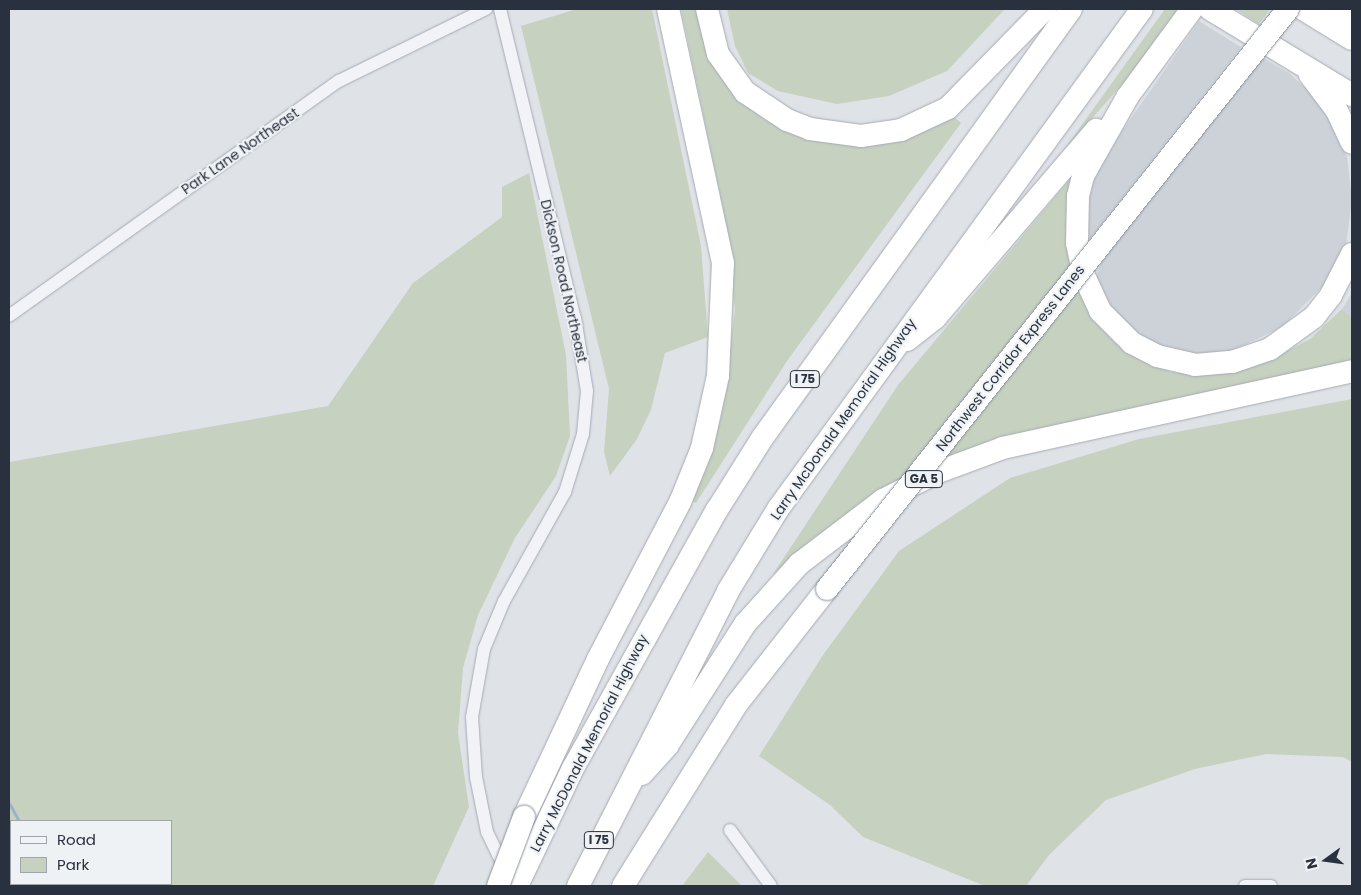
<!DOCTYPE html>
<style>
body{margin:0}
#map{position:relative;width:1361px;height:895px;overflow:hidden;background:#dfe3e8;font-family:Poppins,sans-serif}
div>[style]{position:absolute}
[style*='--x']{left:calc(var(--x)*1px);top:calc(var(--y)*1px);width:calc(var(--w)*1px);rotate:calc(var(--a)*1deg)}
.built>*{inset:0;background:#cdd2d9}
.green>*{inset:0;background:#c6d1c0}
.stream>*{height:3px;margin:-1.5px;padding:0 1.5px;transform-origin:1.5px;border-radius:1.5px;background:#9bb2c6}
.roads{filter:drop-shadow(0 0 1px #a5aab2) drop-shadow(0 0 1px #a5aab2)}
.minor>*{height:12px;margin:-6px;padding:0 6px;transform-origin:6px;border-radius:6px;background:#f1f3f6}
.motorway>*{height:22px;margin:-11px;padding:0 11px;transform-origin:11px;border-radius:11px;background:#fff}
.bridges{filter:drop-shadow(0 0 1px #87919e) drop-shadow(0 0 1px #87919e)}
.motorway-bridge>*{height:22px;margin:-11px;padding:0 11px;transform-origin:11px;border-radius:11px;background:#fff}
span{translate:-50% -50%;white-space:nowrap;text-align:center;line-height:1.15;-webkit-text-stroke:4px #eef2f5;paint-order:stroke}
.shield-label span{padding:1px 4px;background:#eef2f5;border:1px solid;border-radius:4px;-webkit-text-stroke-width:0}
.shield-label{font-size:12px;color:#29313e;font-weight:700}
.street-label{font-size:14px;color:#29313e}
.frame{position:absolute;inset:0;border:10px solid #29313e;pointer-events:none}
.legend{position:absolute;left:10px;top:820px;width:162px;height:65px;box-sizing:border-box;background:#eef2f5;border:1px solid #9fa5ac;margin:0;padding:6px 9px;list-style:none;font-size:15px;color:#29313e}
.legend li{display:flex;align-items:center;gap:10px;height:25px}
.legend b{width:25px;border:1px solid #9fa5ac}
.north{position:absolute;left:1301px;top:835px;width:50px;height:50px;-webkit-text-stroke:4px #eef2f5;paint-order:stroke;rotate:256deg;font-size:14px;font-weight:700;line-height:20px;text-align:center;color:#29313e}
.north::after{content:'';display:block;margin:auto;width:18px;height:22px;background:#29313e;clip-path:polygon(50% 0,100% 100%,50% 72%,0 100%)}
</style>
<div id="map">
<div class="built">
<div style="clip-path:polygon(1199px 21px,1241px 47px,1085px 245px,1085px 214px,1097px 167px)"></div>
<div style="clip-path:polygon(1261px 57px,1289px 73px,1317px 99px,1335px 128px,1347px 157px,1352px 199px,1346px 246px,1325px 284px,1282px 327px,1223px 355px,1177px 353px,1140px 337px,1113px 313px,1095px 279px,1104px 256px)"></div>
<div style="clip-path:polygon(1352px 293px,1352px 318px,1342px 309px)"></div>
<div style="clip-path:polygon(9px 785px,11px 884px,34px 886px,9px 886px)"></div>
</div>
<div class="green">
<div style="clip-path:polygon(577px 9px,652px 9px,701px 246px,708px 337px,665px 353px,651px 410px,637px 439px,610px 476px,604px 452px,609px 389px,521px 26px)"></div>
<div style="clip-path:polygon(681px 9px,698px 9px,709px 54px,735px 95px,763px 119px,791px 133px,848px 144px,953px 116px,961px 123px,787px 361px,696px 503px,692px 501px,721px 418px,735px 310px,722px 203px)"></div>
<div style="clip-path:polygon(727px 9px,1005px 9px,947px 71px,889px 96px,837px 104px,778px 91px,748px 73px,735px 46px)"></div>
<div style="clip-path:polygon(1165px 9px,1180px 9px,1142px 62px,1063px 151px)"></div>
<div style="clip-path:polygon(1236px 9px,1270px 9px,1259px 24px)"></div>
<div style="clip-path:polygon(1080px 155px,1066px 215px,1070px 265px,897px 483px,773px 574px,898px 385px,1070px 179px,1065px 174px)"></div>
<div style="clip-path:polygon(529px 173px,566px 355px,570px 436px,556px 476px,515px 538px,478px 615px,463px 668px,458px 733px,469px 807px,433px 886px,74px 886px,71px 884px,171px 884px,171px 821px,11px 821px,9px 835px,9px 462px,328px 406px,413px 283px,502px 217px,502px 187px)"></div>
<div style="clip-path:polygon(1080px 288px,1091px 312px,1114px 342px,1142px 361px,1171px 372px,1202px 375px,1272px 359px,1310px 339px,1342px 309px,1352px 318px,1352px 365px,945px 458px)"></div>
<div style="clip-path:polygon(1352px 399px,1352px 762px,1343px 757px,1266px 754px,1195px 769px,1106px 800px,1049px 855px,1026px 886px,985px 886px,863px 837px,830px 805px,759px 756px,823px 655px,899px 551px,1010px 478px,1139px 439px)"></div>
<div style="clip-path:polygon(708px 852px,742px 886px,682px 886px)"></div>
</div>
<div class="stream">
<div style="--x:9;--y:803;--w:21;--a:61"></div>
<div style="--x:40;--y:884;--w:2;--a:63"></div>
</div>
<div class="roads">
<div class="minor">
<div style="--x:500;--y:9;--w:318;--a:76.4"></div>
<div style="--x:575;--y:318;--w:74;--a:80.7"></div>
<div style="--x:587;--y:391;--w:43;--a:95.3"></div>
<div style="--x:583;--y:434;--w:61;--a:107.2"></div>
<div style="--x:565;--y:492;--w:125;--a:119.2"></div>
<div style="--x:504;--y:601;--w:52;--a:112.6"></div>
<div style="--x:484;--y:649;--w:69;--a:100"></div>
<div style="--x:472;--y:717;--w:60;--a:86.2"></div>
<div style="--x:476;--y:777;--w:56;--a:78.7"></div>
<div style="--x:487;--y:832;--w:41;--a:64.1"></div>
<div style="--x:9;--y:316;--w:405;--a:-35.5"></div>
<div style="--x:339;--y:81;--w:164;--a:-26.1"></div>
<div style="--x:730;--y:830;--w:69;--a:53.8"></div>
<div style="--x:1245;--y:886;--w:26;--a:0"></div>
</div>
<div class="motorway">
<div style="--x:707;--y:9;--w:46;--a:76.3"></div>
<div style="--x:718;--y:54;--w:47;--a:54.6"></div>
<div style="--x:745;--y:92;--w:50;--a:33.7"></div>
<div style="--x:787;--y:120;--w:25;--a:21"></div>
<div style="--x:810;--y:129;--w:51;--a:7.8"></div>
<div style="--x:861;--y:136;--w:40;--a:-8.5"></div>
<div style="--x:901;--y:130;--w:52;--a:-25.1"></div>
<div style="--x:948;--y:108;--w:139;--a:-45.6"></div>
<div style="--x:1192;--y:9;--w:108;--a:126.3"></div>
<div style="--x:1128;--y:96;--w:92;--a:119.4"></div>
<div style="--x:1083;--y:176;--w:21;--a:104"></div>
<div style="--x:1078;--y:196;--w:47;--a:91.2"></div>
<div style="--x:1077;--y:243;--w:34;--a:78"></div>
<div style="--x:1084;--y:276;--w:38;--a:65"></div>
<div style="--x:1100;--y:311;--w:45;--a:45"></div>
<div style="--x:1132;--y:343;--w:28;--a:27"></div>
<div style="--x:1157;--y:356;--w:39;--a:13"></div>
<div style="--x:1195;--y:365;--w:37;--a:-5"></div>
<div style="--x:1232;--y:362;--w:40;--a:-18.9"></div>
<div style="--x:1270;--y:349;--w:54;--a:-36"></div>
<div style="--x:1314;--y:317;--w:28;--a:-52"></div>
<div style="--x:1331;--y:295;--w:46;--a:-62.9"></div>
<div style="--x:1210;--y:9;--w:166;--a:31.2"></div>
<div style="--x:1303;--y:9;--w:57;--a:31.5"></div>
<div style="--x:1337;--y:9;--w:17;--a:28"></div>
<div style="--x:1310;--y:75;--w:45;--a:53.1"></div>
<div style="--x:1337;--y:111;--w:35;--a:65"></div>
<div style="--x:907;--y:340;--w:36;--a:-38"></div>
<div style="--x:935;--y:318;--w:248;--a:-49.4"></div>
<div style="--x:642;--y:774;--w:38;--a:-48"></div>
<div style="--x:667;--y:746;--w:145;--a:-57.4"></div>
<div style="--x:745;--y:624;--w:81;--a:-48"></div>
<div style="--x:799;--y:564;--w:106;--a:-37.3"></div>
<div style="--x:883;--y:500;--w:62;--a:-27"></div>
<div style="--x:938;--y:472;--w:69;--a:-20.3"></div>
<div style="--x:1003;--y:448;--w:357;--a:-12.4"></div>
<div style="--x:524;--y:817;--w:174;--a:-64.9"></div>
<div style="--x:598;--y:659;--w:179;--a:-62.4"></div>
<div style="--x:681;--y:500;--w:56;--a:-68"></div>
<div style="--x:702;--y:448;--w:74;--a:-77.5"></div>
<div style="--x:718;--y:376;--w:113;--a:-87.5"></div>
<div style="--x:723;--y:263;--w:260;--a:-102.2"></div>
<div style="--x:517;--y:886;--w:128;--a:-64.6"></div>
<div style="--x:572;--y:770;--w:298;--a:-60.9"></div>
<div style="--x:717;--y:510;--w:86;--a:-57.8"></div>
<div style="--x:763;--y:437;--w:527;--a:-54.26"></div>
<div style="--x:578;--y:886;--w:331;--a:-63"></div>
<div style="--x:728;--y:591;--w:96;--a:-58.6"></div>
<div style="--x:778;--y:509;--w:618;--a:-53.95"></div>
<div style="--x:623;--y:886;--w:213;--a:-58"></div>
<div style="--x:736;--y:705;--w:147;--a:-51.9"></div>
</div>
</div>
<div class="bridges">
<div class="motorway-bridge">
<div style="--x:827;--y:589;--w:741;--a:-51.52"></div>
<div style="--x:498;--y:886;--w:74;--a:-69.4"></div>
</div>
</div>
<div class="shield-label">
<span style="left:805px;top:379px">I 75</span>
<span style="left:924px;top:479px">GA 5</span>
<span style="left:599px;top:840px">I 75</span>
</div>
<div class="street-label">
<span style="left:240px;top:151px;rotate:-35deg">Park Lane Northeast</span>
<span style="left:564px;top:281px;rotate:77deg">Dickson Road Northeast</span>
<span style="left:1010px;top:358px;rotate:-52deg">Northwest Corridor Express Lanes</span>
<span style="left:843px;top:419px;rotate:-55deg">Larry McDonald Memorial Highway</span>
<span style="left:589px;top:743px;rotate:-63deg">Larry McDonald Memorial Highway</span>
</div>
<div class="frame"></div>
<ul class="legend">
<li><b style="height:6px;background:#f1f3f6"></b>Road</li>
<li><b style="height:14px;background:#c6d1c0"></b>Park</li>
</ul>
<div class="north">N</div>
</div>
